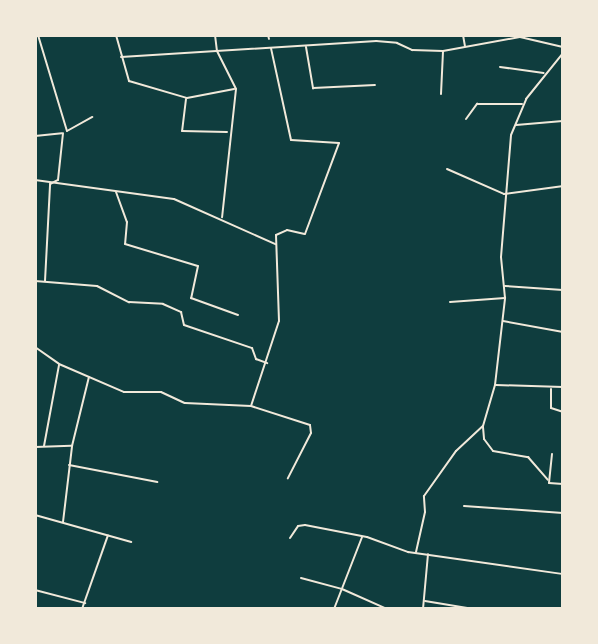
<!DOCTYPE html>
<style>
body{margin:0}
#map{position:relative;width:598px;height:644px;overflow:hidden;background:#0f3d3e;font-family:"Public Sans",sans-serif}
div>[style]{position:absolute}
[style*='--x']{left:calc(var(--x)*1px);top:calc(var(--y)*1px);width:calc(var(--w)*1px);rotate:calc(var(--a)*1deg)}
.minor>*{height:2px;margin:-1px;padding:0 1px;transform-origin:1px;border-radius:1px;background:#f1e9da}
span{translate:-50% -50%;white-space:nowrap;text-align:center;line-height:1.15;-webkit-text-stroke:5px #f1e9da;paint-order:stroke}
.frame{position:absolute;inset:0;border:37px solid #f1e9da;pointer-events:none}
</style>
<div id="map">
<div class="minor">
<div style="--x:38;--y:35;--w:100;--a:73.2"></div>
<div style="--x:116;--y:35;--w:48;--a:74.2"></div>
<div style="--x:129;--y:81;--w:60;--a:16.3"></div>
<div style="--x:187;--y:98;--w:48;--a:-10.8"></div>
<div style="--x:215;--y:35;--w:16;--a:83"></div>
<div style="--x:217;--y:51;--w:42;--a:63.4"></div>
<div style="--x:236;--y:89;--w:129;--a:96.2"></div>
<div style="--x:268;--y:35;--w:4;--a:76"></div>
<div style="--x:463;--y:35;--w:11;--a:80"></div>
<div style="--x:306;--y:47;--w:42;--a:80.3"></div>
<div style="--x:313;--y:88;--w:62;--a:-2.8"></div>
<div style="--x:121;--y:57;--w:256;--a:-3.6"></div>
<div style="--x:376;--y:41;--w:21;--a:5"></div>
<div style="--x:397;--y:43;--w:17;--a:25"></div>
<div style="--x:412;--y:50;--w:31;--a:2"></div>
<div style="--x:443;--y:51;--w:78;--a:-10.3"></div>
<div style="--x:520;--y:37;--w:44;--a:13.1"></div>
<div style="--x:500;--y:67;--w:44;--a:7.8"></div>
<div style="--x:441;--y:94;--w:42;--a:-87.3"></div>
<div style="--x:186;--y:99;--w:32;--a:97"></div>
<div style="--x:182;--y:131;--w:45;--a:1.3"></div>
<div style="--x:466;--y:119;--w:19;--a:-54"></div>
<div style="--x:477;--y:104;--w:45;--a:0"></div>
<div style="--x:516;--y:125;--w:47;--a:-4.9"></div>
<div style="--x:67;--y:131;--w:29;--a:-29"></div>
<div style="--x:35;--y:136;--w:27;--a:-6"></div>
<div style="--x:447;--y:169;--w:62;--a:23.7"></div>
<div style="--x:504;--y:194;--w:60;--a:-7.7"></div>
<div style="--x:35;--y:180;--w:140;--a:7.8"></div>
<div style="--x:174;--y:199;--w:111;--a:24"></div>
<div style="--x:116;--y:192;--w:32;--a:70"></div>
<div style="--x:127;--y:222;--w:22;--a:95"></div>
<div style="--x:125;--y:244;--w:76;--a:16.8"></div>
<div style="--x:198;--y:266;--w:33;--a:102"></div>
<div style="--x:191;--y:298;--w:50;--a:19.9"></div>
<div style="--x:35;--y:281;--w:62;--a:4.6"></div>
<div style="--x:97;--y:286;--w:36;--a:27"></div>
<div style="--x:129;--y:302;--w:34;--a:3"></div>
<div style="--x:163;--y:304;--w:20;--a:24"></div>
<div style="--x:181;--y:312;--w:13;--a:77"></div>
<div style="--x:184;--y:325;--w:72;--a:18.7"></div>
<div style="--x:252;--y:348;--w:12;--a:70"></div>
<div style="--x:256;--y:359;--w:12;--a:20"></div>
<div style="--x:45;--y:281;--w:97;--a:-87"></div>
<div style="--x:50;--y:184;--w:9;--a:-27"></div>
<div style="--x:58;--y:180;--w:47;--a:-83.9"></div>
<div style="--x:505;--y:286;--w:58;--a:3.9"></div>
<div style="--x:450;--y:302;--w:55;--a:-4.2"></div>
<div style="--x:503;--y:321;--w:61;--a:10.4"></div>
<div style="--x:35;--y:347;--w:29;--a:35"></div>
<div style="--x:59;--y:364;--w:71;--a:23.3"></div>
<div style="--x:124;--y:392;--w:37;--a:0"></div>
<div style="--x:161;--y:392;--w:26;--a:25"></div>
<div style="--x:185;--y:403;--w:66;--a:2.6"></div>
<div style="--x:251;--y:406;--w:62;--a:17.9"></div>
<div style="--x:310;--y:425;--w:8;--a:83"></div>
<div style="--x:311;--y:433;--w:51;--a:117.1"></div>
<div style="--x:496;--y:385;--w:67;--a:1.7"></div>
<div style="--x:551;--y:389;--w:19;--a:90"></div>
<div style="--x:551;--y:408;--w:13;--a:18"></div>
<div style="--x:251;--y:406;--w:89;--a:-71.8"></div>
<div style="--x:279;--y:321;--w:86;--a:-92"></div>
<div style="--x:276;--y:235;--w:12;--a:-24"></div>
<div style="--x:287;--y:230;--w:18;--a:13"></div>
<div style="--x:305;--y:234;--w:97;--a:-69.5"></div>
<div style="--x:339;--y:143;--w:48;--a:-176.4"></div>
<div style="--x:291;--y:140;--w:94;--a:-102.3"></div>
<div style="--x:483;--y:427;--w:12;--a:85"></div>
<div style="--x:484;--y:439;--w:15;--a:53"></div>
<div style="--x:493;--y:451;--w:36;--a:10"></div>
<div style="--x:528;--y:457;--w:30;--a:49"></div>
<div style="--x:44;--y:446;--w:82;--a:-79.5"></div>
<div style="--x:35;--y:447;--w:36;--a:-2"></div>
<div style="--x:552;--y:454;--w:29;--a:96"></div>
<div style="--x:549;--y:483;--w:14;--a:4"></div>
<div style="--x:69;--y:465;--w:90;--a:10.9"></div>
<div style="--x:464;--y:506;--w:99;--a:4"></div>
<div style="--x:35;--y:515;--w:100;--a:15.7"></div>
<div style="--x:63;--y:522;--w:77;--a:-83.2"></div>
<div style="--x:72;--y:446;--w:71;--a:-76.2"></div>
<div style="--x:290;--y:538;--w:14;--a:-56"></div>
<div style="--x:298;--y:526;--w:7;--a:-8"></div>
<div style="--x:305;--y:525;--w:63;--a:11"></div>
<div style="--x:367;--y:537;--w:44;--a:20.1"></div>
<div style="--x:408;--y:552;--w:157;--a:8.1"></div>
<div style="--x:416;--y:552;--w:41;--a:-77.3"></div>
<div style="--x:425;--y:512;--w:16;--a:-94"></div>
<div style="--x:424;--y:496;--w:55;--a:-54.6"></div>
<div style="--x:456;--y:451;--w:37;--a:-43"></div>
<div style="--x:483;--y:426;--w:43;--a:-73.7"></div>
<div style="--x:495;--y:385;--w:88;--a:-83.4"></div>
<div style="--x:505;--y:298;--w:41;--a:-95.6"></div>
<div style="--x:501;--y:257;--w:122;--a:-85.3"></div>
<div style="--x:511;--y:135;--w:39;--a:-67"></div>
<div style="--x:526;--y:99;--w:59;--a:-51.2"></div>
<div style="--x:301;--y:578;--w:42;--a:15"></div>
<div style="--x:342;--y:589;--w:49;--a:24"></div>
<div style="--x:35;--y:590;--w:52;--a:14.6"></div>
<div style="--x:425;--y:601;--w:49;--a:9.5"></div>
<div style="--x:82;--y:609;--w:78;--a:-70.6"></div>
<div style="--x:334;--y:609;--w:77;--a:-68.7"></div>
<div style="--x:423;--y:609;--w:55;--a:-84.8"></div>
</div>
<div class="frame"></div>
</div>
